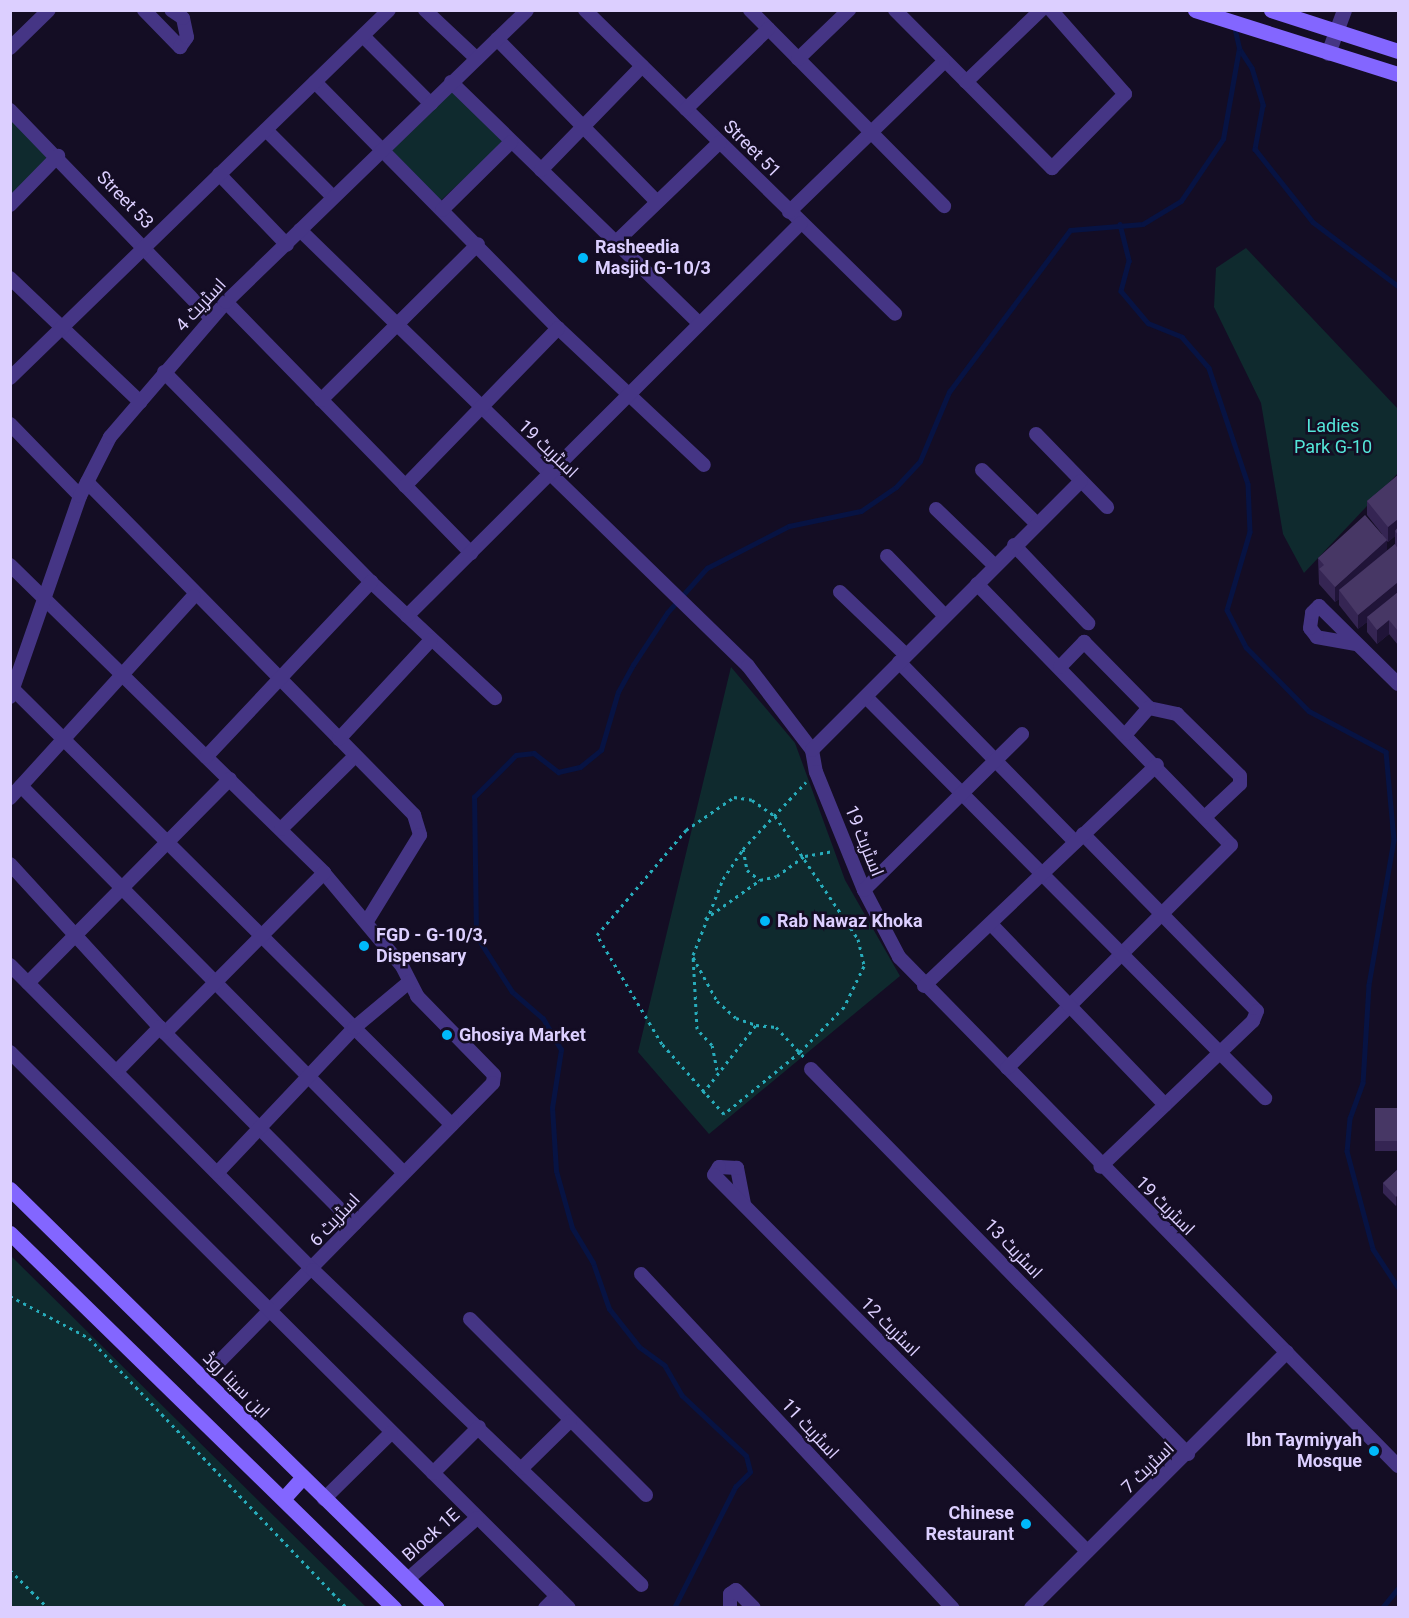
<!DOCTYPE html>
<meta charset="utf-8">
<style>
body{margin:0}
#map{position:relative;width:1409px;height:1618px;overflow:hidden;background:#140d24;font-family:Roboto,Cairo,sans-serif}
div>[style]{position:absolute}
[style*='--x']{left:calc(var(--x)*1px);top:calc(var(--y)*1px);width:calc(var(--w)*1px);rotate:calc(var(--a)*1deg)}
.green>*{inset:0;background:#0f2a2e;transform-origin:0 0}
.stream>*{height:4.5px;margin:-2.25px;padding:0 2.25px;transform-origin:2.25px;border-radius:2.25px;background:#071343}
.path>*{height:3px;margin-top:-1.5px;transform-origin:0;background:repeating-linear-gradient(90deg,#27acbb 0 3px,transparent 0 7.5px)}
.minor>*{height:14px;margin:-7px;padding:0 7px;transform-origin:7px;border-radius:7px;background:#453585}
.tertiary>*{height:15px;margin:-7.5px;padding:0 7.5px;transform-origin:7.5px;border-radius:7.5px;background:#453585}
.secondary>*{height:15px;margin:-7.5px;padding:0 7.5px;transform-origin:7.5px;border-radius:7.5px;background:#8366ff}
.wall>*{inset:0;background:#352553;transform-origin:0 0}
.shaded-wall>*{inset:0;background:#201438}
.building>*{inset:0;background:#473765;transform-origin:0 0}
.dots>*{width:16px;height:16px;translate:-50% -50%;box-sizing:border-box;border:3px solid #140d24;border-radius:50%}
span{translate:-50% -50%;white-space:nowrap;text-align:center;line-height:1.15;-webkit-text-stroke:5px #140d24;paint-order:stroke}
.street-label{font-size:18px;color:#dccfff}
.poi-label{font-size:18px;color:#dccfff;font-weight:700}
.left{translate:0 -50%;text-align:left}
.right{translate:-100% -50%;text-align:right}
.park-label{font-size:18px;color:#54e6d9}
.frame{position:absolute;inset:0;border:12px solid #dccfff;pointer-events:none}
</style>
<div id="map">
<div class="green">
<div style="left:452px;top:86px;width:76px;height:91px;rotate:47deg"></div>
<div style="clip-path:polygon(10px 115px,52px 156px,10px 198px)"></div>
<div style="clip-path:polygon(1246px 248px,1398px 409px,1398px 473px,1304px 573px,1283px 534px,1261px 403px,1214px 307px,1216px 268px)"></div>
<div style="clip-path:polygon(731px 667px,795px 743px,845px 880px,900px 976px,709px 1134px,638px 1052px)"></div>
<div style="clip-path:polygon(11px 1256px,366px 1607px,11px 1607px)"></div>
</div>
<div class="stream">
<div style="--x:1239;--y:48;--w:24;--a:57"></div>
<div style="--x:1252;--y:68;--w:39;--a:73"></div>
<div style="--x:1263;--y:105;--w:45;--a:100.3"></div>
<div style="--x:1255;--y:149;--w:93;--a:51.5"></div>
<div style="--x:1313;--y:222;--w:106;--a:37"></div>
<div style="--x:1120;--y:224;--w:38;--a:76"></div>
<div style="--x:1129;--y:261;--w:31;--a:105"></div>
<div style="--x:1121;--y:291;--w:42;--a:49.8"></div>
<div style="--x:1148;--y:323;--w:37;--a:22"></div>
<div style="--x:1182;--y:337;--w:41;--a:48.9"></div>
<div style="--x:1209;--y:368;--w:122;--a:71.4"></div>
<div style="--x:1248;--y:484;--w:48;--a:87.6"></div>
<div style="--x:1250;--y:532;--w:81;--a:106.4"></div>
<div style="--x:1227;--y:610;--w:42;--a:62.8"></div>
<div style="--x:1246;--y:647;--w:90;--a:45.5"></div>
<div style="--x:1309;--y:711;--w:87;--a:28"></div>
<div style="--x:1386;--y:752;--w:88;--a:84.8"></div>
<div style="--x:1394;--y:840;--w:147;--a:99.8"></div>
<div style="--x:1369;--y:985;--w:98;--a:93.5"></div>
<div style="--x:1363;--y:1083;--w:37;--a:110"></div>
<div style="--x:1350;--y:1118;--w:33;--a:95"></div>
<div style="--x:1347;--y:1151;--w:101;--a:75.1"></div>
<div style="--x:1373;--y:1249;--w:45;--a:56.7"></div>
<div style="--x:674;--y:1608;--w:136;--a:-63.2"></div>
<div style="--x:735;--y:1487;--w:21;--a:-45"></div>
<div style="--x:750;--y:1472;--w:16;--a:-104"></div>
<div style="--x:746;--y:1456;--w:88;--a:-136.8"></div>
<div style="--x:682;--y:1396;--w:34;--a:-120"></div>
<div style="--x:665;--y:1366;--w:32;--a:-144"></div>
<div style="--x:639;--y:1347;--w:48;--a:-128.3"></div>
<div style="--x:609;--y:1309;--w:49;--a:-109.2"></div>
<div style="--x:593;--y:1263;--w:41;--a:-121"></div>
<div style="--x:572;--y:1228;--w:59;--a:-105.7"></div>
<div style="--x:556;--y:1171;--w:63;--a:-93.6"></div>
<div style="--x:552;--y:1108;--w:59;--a:-81.2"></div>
<div style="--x:561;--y:1050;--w:36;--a:-120"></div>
<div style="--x:543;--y:1019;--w:41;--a:-138.9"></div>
<div style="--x:512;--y:992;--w:67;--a:-122.7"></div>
<div style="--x:476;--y:936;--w:139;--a:-90.8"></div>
<div style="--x:474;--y:797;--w:59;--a:-45"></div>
<div style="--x:516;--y:755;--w:18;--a:-6"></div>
<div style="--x:534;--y:753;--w:31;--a:38"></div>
<div style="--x:558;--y:772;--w:23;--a:-13"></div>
<div style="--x:580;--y:767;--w:27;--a:-39"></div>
<div style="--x:601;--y:750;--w:60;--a:-73.7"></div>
<div style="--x:618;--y:692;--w:31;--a:-61"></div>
<div style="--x:633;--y:665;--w:62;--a:-56.8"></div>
<div style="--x:667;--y:613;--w:60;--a:-48.4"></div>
<div style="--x:707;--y:568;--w:92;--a:-27.1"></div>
<div style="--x:789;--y:526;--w:74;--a:-11.8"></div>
<div style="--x:861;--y:511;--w:42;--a:-34.4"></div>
<div style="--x:896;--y:487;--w:35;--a:-47"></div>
<div style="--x:920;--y:461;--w:75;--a:-67.2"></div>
<div style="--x:949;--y:392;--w:202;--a:-53.2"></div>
<div style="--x:1070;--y:230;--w:73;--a:-4.7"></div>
<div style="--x:1143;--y:224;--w:44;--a:-31.2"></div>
<div style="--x:1181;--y:201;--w:75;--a:-55.9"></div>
<div style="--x:1223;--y:139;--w:92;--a:-80"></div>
<div style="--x:1239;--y:48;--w:22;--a:-103"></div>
<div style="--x:1382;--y:1608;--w:26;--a:-51"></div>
</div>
<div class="path">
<div style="--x:734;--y:797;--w:18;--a:9"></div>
<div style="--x:752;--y:800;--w:28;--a:35"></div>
<div style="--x:775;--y:816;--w:148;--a:56"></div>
<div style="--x:858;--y:939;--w:28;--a:77"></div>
<div style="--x:864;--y:966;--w:46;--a:116"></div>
<div style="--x:844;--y:1007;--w:63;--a:134.4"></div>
<div style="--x:800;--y:1052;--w:98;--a:140.8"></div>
<div style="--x:724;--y:1114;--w:94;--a:-131.5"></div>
<div style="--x:662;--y:1044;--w:127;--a:-120.8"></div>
<div style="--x:597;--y:935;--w:138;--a:-49.7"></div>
<div style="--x:686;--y:830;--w:58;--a:-34.5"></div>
<div style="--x:743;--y:849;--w:21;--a:79"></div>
<div style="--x:747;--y:870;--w:16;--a:38"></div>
<div style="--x:760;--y:880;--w:17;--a:-13"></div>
<div style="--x:777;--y:876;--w:34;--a:-36"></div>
<div style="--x:805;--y:856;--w:29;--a:-10"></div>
<div style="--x:705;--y:919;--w:67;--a:-35.3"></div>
<div style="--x:693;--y:957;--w:50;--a:61.4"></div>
<div style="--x:717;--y:1001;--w:25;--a:42"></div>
<div style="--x:736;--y:1018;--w:21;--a:19"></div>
<div style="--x:717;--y:1070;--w:25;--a:-101"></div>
<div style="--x:712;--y:1045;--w:22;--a:-133"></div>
<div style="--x:697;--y:1029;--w:74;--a:-93.1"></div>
<div style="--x:693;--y:955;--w:82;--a:-68.5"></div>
<div style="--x:723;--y:879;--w:36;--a:-56"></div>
<div style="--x:743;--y:849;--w:92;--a:-46.8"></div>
<div style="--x:703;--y:1093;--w:86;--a:-52.1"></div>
<div style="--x:756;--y:1025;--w:20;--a:6"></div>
<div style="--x:776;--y:1027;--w:41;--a:47"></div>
<div style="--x:10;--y:1296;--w:89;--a:28"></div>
<div style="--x:89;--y:1338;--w:373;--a:46.3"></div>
<div style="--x:10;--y:1570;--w:54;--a:45"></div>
</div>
<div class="minor">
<div style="--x:144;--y:10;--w:52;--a:45.8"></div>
<div style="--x:180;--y:47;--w:12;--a:-55"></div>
<div style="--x:187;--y:37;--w:19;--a:-102"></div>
<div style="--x:183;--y:18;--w:14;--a:-146"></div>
<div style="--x:425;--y:10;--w:71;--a:43.3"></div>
<div style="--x:585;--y:10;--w:434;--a:44.4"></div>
<div style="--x:750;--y:10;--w:276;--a:45.3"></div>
<div style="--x:895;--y:10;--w:223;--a:45.2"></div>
<div style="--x:1052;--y:168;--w:104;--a:-45.4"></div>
<div style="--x:1125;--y:94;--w:112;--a:-131.4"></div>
<div style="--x:363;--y:36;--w:96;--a:45"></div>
<div style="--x:497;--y:39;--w:228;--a:45.5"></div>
<div style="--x:10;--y:48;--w:54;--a:-44.3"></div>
<div style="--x:798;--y:59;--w:71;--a:-43.9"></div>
<div style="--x:315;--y:82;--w:346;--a:45.4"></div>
<div style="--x:558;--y:328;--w:200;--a:43.2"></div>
<div style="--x:451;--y:82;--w:346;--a:44.2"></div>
<div style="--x:966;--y:82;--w:104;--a:-43.8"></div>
<div style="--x:686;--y:109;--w:115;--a:-44.3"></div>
<div style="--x:10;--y:110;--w:289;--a:46"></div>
<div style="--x:266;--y:130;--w:95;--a:45"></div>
<div style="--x:541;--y:170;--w:145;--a:-45.8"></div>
<div style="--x:219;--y:174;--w:98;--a:46.2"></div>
<div style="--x:10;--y:205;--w:69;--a:-45.6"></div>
<div style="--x:442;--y:210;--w:97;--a:-44.6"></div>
<div style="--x:789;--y:212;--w:214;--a:-44.1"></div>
<div style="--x:300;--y:230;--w:625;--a:44.22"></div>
<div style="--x:748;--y:666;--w:106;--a:52.7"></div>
<div style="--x:812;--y:750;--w:22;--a:80"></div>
<div style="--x:816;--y:772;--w:127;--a:67.9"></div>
<div style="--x:864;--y:890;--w:76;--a:62.4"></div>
<div style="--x:899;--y:957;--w:713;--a:45.57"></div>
<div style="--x:616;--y:242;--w:144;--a:-43.9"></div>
<div style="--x:10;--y:278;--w:180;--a:43.6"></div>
<div style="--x:226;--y:302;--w:351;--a:45.7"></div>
<div style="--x:164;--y:372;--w:295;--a:45.4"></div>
<div style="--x:371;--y:582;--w:170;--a:43.1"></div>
<div style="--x:10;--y:378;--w:528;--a:-44.16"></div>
<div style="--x:321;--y:400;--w:221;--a:-44.8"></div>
<div style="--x:10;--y:424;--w:100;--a:45.8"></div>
<div style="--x:1036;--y:434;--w:102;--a:45.8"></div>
<div style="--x:982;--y:470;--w:76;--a:44.5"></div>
<div style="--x:87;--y:482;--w:467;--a:45.5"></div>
<div style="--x:414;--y:815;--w:21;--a:73"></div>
<div style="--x:420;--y:835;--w:101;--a:121.6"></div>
<div style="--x:405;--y:486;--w:220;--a:-45.9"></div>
<div style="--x:936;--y:509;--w:81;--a:44"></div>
<div style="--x:1014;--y:545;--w:108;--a:46.5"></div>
<div style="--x:887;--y:556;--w:83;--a:46"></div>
<div style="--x:10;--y:565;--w:440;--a:44.4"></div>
<div style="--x:324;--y:873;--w:121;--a:50"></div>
<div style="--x:402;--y:966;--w:34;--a:63"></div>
<div style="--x:417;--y:996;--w:110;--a:45.7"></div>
<div style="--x:494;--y:1075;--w:8;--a:97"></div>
<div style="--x:493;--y:1083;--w:415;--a:134.5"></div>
<div style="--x:977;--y:584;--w:364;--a:45.8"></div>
<div style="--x:1231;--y:845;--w:316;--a:135.1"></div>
<div style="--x:840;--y:592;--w:91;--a:43.7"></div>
<div style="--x:407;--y:616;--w:556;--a:-44.93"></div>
<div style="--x:1356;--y:644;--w:40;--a:-170"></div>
<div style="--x:1317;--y:637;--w:11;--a:-128"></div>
<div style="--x:1310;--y:628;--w:15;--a:-82"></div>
<div style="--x:1312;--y:613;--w:10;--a:-45"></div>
<div style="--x:1319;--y:606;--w:111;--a:44.6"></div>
<div style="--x:899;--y:662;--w:252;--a:45.6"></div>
<div style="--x:1060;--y:667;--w:35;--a:-46"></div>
<div style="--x:1084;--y:642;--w:93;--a:45.4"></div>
<div style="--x:1149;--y:708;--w:29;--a:12"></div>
<div style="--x:1177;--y:714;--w:88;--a:44.5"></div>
<div style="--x:1240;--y:776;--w:8;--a:90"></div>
<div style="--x:1240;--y:784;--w:48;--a:136.7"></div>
<div style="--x:14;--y:690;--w:617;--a:44.8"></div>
<div style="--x:10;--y:697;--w:213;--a:-70.8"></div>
<div style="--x:80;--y:496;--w:66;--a:-63"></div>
<div style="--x:110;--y:437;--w:178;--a:-49.3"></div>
<div style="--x:226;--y:302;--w:419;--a:-44.1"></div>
<div style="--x:866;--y:697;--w:566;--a:45.14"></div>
<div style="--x:1126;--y:734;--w:35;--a:-49"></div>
<div style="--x:339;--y:739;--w:135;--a:-47.1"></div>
<div style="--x:812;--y:750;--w:380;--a:-45"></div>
<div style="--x:206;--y:757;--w:241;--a:-46.7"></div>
<div style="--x:21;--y:786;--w:544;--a:45.3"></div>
<div style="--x:10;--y:798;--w:273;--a:-47.7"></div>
<div style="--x:281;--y:829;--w:104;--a:-44.6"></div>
<div style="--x:1083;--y:834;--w:248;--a:45.5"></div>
<div style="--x:1257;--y:1011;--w:11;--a:112"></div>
<div style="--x:1253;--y:1021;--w:211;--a:136.3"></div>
<div style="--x:10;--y:864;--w:229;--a:47.5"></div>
<div style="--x:165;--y:1033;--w:269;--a:45.2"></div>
<div style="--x:864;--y:890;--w:222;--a:-44.6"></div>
<div style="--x:991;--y:924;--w:251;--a:46.1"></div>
<div style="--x:10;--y:965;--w:430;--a:45.2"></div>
<div style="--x:313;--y:1270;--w:455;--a:43.8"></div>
<div style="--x:28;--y:983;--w:287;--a:-45.3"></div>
<div style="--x:924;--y:986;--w:321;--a:-43.5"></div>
<div style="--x:165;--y:1033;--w:226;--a:-45.2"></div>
<div style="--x:10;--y:1052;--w:788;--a:44.85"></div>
<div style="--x:811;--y:1069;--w:539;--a:45.6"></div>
<div style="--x:118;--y:1070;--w:60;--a:-45.7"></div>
<div style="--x:218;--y:1172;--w:198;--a:-46.6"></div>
<div style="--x:354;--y:1028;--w:72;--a:-39.9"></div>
<div style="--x:744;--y:1204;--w:37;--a:-101"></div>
<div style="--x:737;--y:1168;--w:18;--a:-177"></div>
<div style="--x:719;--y:1167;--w:9;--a:122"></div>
<div style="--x:714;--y:1175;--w:530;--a:45.23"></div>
<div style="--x:641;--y:1274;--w:457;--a:47"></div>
<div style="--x:470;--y:1319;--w:249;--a:45"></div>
<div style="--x:522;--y:1468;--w:67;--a:-44.4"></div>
<div style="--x:433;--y:1473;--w:65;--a:-45"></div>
<div style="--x:324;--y:1499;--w:94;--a:-44.6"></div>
<div style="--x:408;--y:1579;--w:92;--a:-41.5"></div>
<div style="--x:545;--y:1608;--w:17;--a:-45"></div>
<div style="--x:730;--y:1608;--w:14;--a:-90"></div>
<div style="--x:730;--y:1594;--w:7;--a:-34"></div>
<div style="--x:736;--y:1590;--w:25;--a:45"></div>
<div style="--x:1031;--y:1608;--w:362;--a:-45"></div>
</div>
<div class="tertiary">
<div style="--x:1328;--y:53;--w:46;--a:-69.6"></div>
</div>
<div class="secondary">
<div style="--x:1195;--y:10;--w:213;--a:17.5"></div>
<div style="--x:1271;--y:10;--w:133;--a:17.9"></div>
<div style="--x:10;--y:1189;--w:598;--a:44.46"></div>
<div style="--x:10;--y:1233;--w:537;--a:44.32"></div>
<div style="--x:283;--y:1499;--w:28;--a:-48"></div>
</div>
<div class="wall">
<div style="clip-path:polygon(evenodd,1398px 475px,1398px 645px,1389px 634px,1377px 644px,1367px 632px,1367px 622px,1358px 629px,1339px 605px,1339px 599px,1335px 602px,1319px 584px,1318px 558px,1382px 534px,1367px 515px,1367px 501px,1398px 475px,1395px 536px,1395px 544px,1387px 551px,1387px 541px,1388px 542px,1395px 536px)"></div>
<div style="left:1375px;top:1108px;width:23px;height:43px"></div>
<div style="clip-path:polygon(1397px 1170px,1396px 1206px,1383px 1193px,1383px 1183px)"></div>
</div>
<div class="shaded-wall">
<div style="clip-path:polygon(1398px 519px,1398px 533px,1395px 531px,1395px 536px,1388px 542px,1388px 527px)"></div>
<div style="clip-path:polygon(1387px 540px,1387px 554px,1339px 590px,1339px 599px,1335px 602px,1335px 587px)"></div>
<div style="clip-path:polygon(1398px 582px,1398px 596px,1367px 617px,1367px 622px,1358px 629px,1358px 615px)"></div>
<div style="clip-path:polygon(1389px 620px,1389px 634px,1377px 644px,1377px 630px)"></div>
<div style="clip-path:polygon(1398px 1195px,1398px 1204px,1396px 1206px,1396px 1197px)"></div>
</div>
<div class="building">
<div style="clip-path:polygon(1398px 475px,1398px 519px,1388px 527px,1367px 501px)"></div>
<div style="clip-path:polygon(1365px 515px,1387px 540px,1335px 587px,1319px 569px,1324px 565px,1318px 558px)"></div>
<div style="clip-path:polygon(1398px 527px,1398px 535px,1395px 531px)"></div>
<div style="clip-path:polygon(1395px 544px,1398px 549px,1398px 582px,1358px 615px,1339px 590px)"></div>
<div style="clip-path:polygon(1398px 592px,1398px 631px,1389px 620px,1377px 630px,1367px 617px)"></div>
<div style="left:1375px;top:1108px;width:23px;height:33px"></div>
<div style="clip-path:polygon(1397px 1170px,1398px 1172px,1398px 1195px,1396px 1197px,1383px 1183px)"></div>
</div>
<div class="dots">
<div style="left:583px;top:258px;background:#00b9fa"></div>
<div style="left:765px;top:921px;background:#00b9fa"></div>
<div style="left:364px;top:946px;background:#00b9fa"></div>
<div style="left:447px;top:1035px;background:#00b9fa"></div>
<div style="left:1374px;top:1451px;background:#00b9fa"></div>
<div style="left:1026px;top:1524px;background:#00b9fa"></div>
</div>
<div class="street-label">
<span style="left:752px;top:149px;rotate:45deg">Street 51</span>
<span style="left:125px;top:200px;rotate:46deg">Street 53</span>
<span style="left:201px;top:305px;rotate:-47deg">اسٹریٹ 4</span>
<span style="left:548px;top:449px;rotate:44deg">اسٹریٹ 19</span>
<span style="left:864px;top:841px;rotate:68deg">اسٹریٹ 19</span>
<span style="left:1165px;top:1206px;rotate:45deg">اسٹریٹ 19</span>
<span style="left:335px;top:1220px;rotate:-47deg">اسٹریٹ 6</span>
<span style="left:1013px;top:1249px;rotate:46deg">اسٹریٹ 13</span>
<span style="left:890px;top:1327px;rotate:45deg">اسٹریٹ 12</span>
<span style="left:236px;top:1385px;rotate:45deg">ابن سینا روڈ</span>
<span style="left:810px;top:1429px;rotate:47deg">اسٹریٹ 11</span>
<span style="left:1148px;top:1468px;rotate:-44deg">اسٹریٹ 7</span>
<span style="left:431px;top:1535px;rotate:-42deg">Block 1E</span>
</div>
<div class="poi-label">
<span class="left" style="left:595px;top:258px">Rasheedia<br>Masjid G-10/3</span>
<span class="left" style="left:777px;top:921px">Rab Nawaz Khoka</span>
<span class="left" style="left:376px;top:946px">FGD - G-10/3,<br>Dispensary</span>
<span class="left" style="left:459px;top:1035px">Ghosiya Market</span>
<span class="right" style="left:1362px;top:1451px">Ibn Taymiyyah<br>Mosque</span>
<span class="right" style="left:1014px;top:1524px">Chinese<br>Restaurant</span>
</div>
<div class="park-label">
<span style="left:1333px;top:437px">Ladies<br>Park G-10</span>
</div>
<div class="frame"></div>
</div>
